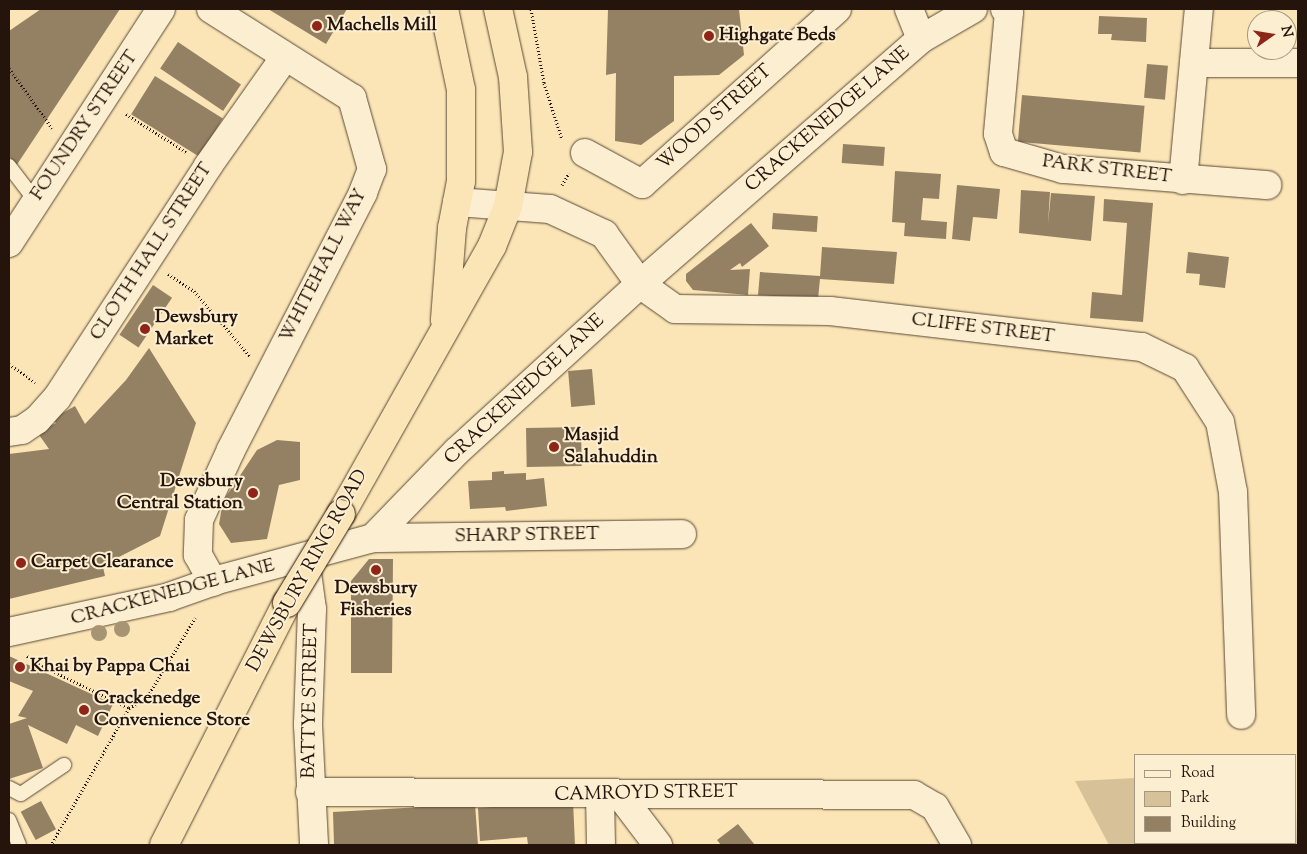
<!DOCTYPE html>
<style>
body{margin:0}
#map{position:relative;width:1307px;height:854px;overflow:hidden;background:#fbe5b6;font-family:"Sorts Mill Goudy",serif}
div>[style]{position:absolute}
[style*='--x']{left:calc(var(--x)*1px);top:calc(var(--y)*1px);width:calc(var(--w)*1px);rotate:calc(var(--a)*1deg)}
.green>*{inset:0;background:#d7c199}
.building>*{inset:0;background:#948164;transform-origin:0 0}
.path>*{height:3px;margin-top:-1.5px;transform-origin:0;background:repeating-linear-gradient(90deg,#25140b 0 1px,transparent 0 3.5px)}
.roads{filter:drop-shadow(0 0 1px #5a4836) drop-shadow(0 0 1px #5a4836)}
.lane>*{height:14px;margin:-7px;padding:0 7px;transform-origin:7px;border-radius:7px;background:#fceed0}
.street>*{height:28px;margin:-14px;padding:0 14px;transform-origin:14px;border-radius:14px;background:#fceed0}
.secondary>*{height:28px;margin:-14px;padding:0 14px;transform-origin:14px;border-radius:14px;background:#fceed0}
.highway>*{height:28px;margin:-14px;padding:0 14px;transform-origin:14px;border-radius:14px;background:#fbe5b6}
.bridges{filter:drop-shadow(0 0 1px #25140b) drop-shadow(0 0 1px #25140b)}
.highway-bridge>*{height:28px;margin:-14px;padding:0 14px;transform-origin:14px;border-radius:14px;background:#fbe5b6}
.trees>*{width:16px;height:16px;margin:-8px;border-radius:50%;background:#a79473}
.dots>*{width:14px;height:14px;translate:-50% -50%;box-sizing:border-box;border:2px solid #fceed0;border-radius:50%}
span{translate:-50% -50%;white-space:nowrap;text-align:center;line-height:1.15;-webkit-text-stroke:4px #fceed0;paint-order:stroke}
.poi-label{font-size:19px;color:#25140b;font-weight:700}
.left{translate:0 -50%;text-align:left}
.right{translate:-100% -50%;text-align:right}
.street-label{font-size:19px;color:#25140b}
.frame{position:absolute;inset:0;border:10px solid #25140b;pointer-events:none}
.legend{position:absolute;left:1134px;top:754px;width:162px;height:90px;box-sizing:border-box;background:#fceed0;border:1px solid #a69781;margin:0;padding:6px 9px;list-style:none;font-size:15px;color:#25140b}
.legend li{display:flex;align-items:center;gap:10px;height:25px}
.legend b{width:25px;border:1px solid #a69781}
.north{position:absolute;left:1247px;top:10px;width:50px;height:50px;box-sizing:border-box;background:#fceed0;border:1px solid #a69781;border-radius:50%;rotate:77deg;font-size:14px;font-weight:700;line-height:20px;text-align:center;color:#25140b}
.north::after{content:'';display:block;margin:auto;width:18px;height:22px;background:#8f2418;clip-path:polygon(50% 0,100% 100%,50% 72%,0 100%)}
</style>
<div id="map">
<div class="green">
<div style="clip-path:polygon(1298px 767px,1298px 845px,1109px 845px,1075px 781px,1136px 778px,1136px 843px,1296px 843px)"></div>
</div>
<div class="building">
<div style="clip-path:polygon(41px 9px,120px 9px,16px 166px,9px 156px,9px 31px)"></div>
<div style="clip-path:polygon(268px 9px,347px 9px,326px 44px)"></div>
<div style="clip-path:polygon(608px 9px,739px 9px,744px 55px,719px 75px,674px 76px,674px 121px,641px 145px,615px 141px,616px 73px,606px 75px)"></div>
<div style="clip-path:polygon(1099px 16px,1147px 18px,1146px 42px,1111px 40px,1112px 34px,1098px 34px)"></div>
<div style="left:178px;top:42px;width:76px;height:32px;rotate:34deg"></div>
<div style="left:1147px;top:64px;width:21px;height:34px;rotate:5deg"></div>
<div style="left:155px;top:76px;width:80px;height:45px;rotate:32deg"></div>
<div style="left:1022px;top:95px;width:123px;height:47px;rotate:5deg"></div>
<div style="left:843px;top:144px;width:42px;height:19px;rotate:4deg"></div>
<div style="clip-path:polygon(895px 171px,941px 174px,939px 199px,923px 198px,921px 220px,947px 222px,946px 239px,904px 236px,905px 223px,892px 222px)"></div>
<div style="clip-path:polygon(957px 185px,1000px 189px,997px 219px,973px 217px,970px 241px,952px 239px)"></div>
<div style="clip-path:polygon(1021px 190px,1050px 192px,1048px 224px,1051px 193px,1095px 196px,1091px 241px,1019px 233px)"></div>
<div style="clip-path:polygon(1104px 199px,1153px 203px,1143px 322px,1090px 318px,1092px 292px,1122px 295px,1127px 223px,1103px 221px)"></div>
<div style="left:773px;top:213px;width:45px;height:16px;rotate:4deg"></div>
<div style="clip-path:polygon(751px 223px,769px 246px,742px 267px,740px 263px,730px 270px,750px 269px,748px 295px,693px 290px,686px 281px,686px 274px)"></div>
<div style="clip-path:polygon(822px 247px,897px 252px,894px 284px,820px 279px,818px 299px,758px 295px,760px 272px,820px 276px)"></div>
<div style="clip-path:polygon(1188px 252px,1229px 257px,1225px 288px,1199px 285px,1200px 274px,1186px 273px)"></div>
<div style="left:153px;top:285px;width:23px;height:60px;rotate:34deg"></div>
<div style="clip-path:polygon(149px 348px,196px 423px,160px 536px,115px 559px,103px 567px,105px 576px,9px 599px,9px 454px,49px 449px,37px 432px,56px 423px,52px 419px,75px 406px,85px 424px,126px 380px)"></div>
<div style="left:592px;top:369px;width:36px;height:24px;rotate:85deg"></div>
<div style="left:581px;top:427px;width:39px;height:55px;rotate:89deg"></div>
<div style="clip-path:polygon(277px 440px,300px 442px,300px 480px,279px 485px,267px 539px,231px 543px,219px 524px,223px 501px,257px 450px)"></div>
<div style="clip-path:polygon(504px 471px,504px 474px,526px 473px,526px 480px,544px 478px,547px 506px,506px 511px,505px 507px,470px 509px,468px 481px,492px 480px,492px 472px)"></div>
<div style="clip-path:polygon(369px 559px,393px 559px,392px 673px,351px 673px,351px 581px)"></div>
<div style="clip-path:polygon(9px 656px,113px 704px,98px 736px,76px 725px,67px 744px,28px 725px,43px 768px,9px 779px,9px 724px,27px 718px,18px 716px,33px 691px,9px 681px)"></div>
<div style="left:41px;top:801px;width:32px;height:23px;rotate:62deg"></div>
<div style="clip-path:polygon(573px 801px,575px 845px,528px 845px,527px 837px,480px 841px,478px 808px)"></div>
<div style="clip-path:polygon(475px 804px,478px 845px,334px 845px,333px 812px)"></div>
<div style="clip-path:polygon(738px 824px,755px 845px,721px 845px,717px 840px)"></div>
</div>
<div class="path">
<div style="--x:531;--y:9;--w:75;--a:80"></div>
<div style="--x:544;--y:83;--w:59;--a:72.2"></div>
<div style="--x:9;--y:68;--w:74;--a:54.4"></div>
<div style="--x:126;--y:114;--w:71;--a:32.3"></div>
<div style="--x:562;--y:185;--w:14;--a:-60"></div>
<div style="--x:168;--y:274;--w:31;--a:33"></div>
<div style="--x:194;--y:291;--w:86;--a:49.3"></div>
<div style="--x:9;--y:364;--w:32;--a:35"></div>
<div style="--x:27;--y:656;--w:18;--a:34"></div>
<div style="--x:42;--y:666;--w:97;--a:25.8"></div>
<div style="--x:129;--y:708;--w:158;--a:119.7"></div>
<div style="--x:129;--y:708;--w:19;--a:-28"></div>
<div style="--x:146;--y:699;--w:95;--a:-58.8"></div>
</div>
<div class="roads">
<div class="lane">
<div style="--x:9;--y:166;--w:43;--a:52.6"></div>
<div style="--x:9;--y:788;--w:13;--a:27"></div>
<div style="--x:21;--y:794;--w:52;--a:-34"></div>
<div style="--x:9;--y:820;--w:27;--a:68"></div>
</div>
<div class="street">
<div style="--x:211;--y:9;--w:167;--a:32.3"></div>
<div style="--x:352;--y:98;--w:74;--a:74.3"></div>
<div style="--x:372;--y:169;--w:26;--a:111"></div>
<div style="--x:363;--y:193;--w:289;--a:117.2"></div>
<div style="--x:231;--y:450;--w:77;--a:114.6"></div>
<div style="--x:199;--y:520;--w:35;--a:92"></div>
<div style="--x:198;--y:555;--w:31;--a:61"></div>
<div style="--x:909;--y:9;--w:32;--a:68"></div>
<div style="--x:1005;--y:9;--w:5;--a:37"></div>
<div style="--x:1009;--y:12;--w:122;--a:95.2"></div>
<div style="--x:998;--y:134;--w:19;--a:72"></div>
<div style="--x:1004;--y:152;--w:61;--a:16.1"></div>
<div style="--x:1063;--y:169;--w:205;--a:4.5"></div>
<div style="--x:1194;--y:63;--w:104;--a:0"></div>
<div style="--x:585;--y:153;--w:65;--a:28.5"></div>
<div style="--x:642;--y:184;--w:262;--a:-41.9"></div>
<div style="--x:1183;--y:180;--w:172;--a:-84.7"></div>
<div style="--x:9;--y:243;--w:279;--a:-57"></div>
<div style="--x:9;--y:432;--w:13;--a:-9"></div>
<div style="--x:22;--y:430;--w:18;--a:-34"></div>
<div style="--x:37;--y:420;--w:30;--a:-48"></div>
<div style="--x:57;--y:398;--w:277;--a:-56.9"></div>
<div style="--x:208;--y:166;--w:133;--a:-54.8"></div>
<div style="--x:373;--y:538;--w:309;--a:-0.7"></div>
<div style="--x:305;--y:558;--w:51;--a:82.2"></div>
<div style="--x:312;--y:609;--w:116;--a:92"></div>
<div style="--x:308;--y:725;--w:120;--a:87.1"></div>
<div style="--x:9;--y:632;--w:164;--a:-12.3"></div>
<div style="--x:169;--y:597;--w:51;--a:-19.5"></div>
<div style="--x:217;--y:580;--w:162;--a:-15.1"></div>
<div style="--x:373;--y:538;--w:120;--a:-46"></div>
<div style="--x:456;--y:452;--w:249;--a:-42.4"></div>
<div style="--x:640;--y:284;--w:43;--a:35.5"></div>
<div style="--x:675;--y:309;--w:155;--a:0.7"></div>
<div style="--x:830;--y:311;--w:314;--a:6.6"></div>
<div style="--x:1142;--y:347;--w:48;--a:26"></div>
<div style="--x:1185;--y:368;--w:64;--a:57.1"></div>
<div style="--x:1220;--y:422;--w:71;--a:79.5"></div>
<div style="--x:1233;--y:492;--w:223;--a:87.9"></div>
<div style="--x:310;--y:792;--w:604;--a:0.28"></div>
<div style="--x:914;--y:795;--w:24;--a:30"></div>
<div style="--x:935;--y:807;--w:44;--a:59.9"></div>
<div style="--x:620;--y:795;--w:63;--a:52.8"></div>
<div style="--x:600;--y:796;--w:49;--a:88.8"></div>
</div>
<div class="secondary">
<div style="--x:457;--y:202;--w:93;--a:4.3"></div>
<div style="--x:550;--y:209;--w:60;--a:24.8"></div>
<div style="--x:604;--y:234;--w:62;--a:54.2"></div>
<div style="--x:640;--y:284;--w:373;--a:-41.1"></div>
<div style="--x:921;--y:39;--w:60;--a:-30"></div>
</div>
<div class="highway">
<div style="--x:444;--y:9;--w:83;--a:78.1"></div>
<div style="--x:461;--y:90;--w:91;--a:90"></div>
<div style="--x:461;--y:181;--w:48;--a:100.8"></div>
<div style="--x:452;--y:228;--w:92;--a:94.4"></div>
<div style="--x:341;--y:514;--w:308;--a:-60.6"></div>
<div style="--x:492;--y:246;--w:43;--a:-68.2"></div>
<div style="--x:508;--y:206;--w:55;--a:-79.5"></div>
<div style="--x:518;--y:152;--w:75;--a:-93.8"></div>
<div style="--x:513;--y:77;--w:70;--a:-102.4"></div>
<div style="--x:164;--y:845;--w:271;--a:-63.1"></div>
</div>
</div>
<div class="bridges">
<div class="highway-bridge">
<div style="--x:287;--y:603;--w:104;--a:-58.8"></div>
</div>
</div>
<div class="trees">
<div style="left:122px;top:629px"></div>
<div style="left:99px;top:633px"></div>
</div>
<div class="dots">
<div style="left:317px;top:26px;background:#8f2418"></div>
<div style="left:709px;top:36px;background:#8f2418"></div>
<div style="left:145px;top:329px;background:#8f2418"></div>
<div style="left:554px;top:447px;background:#8f2418"></div>
<div style="left:253px;top:493px;background:#8f2418"></div>
<div style="left:21px;top:563px;background:#8f2418"></div>
<div style="left:376px;top:570px;background:#8f2418"></div>
<div style="left:20px;top:667px;background:#8f2418"></div>
<div style="left:84px;top:710px;background:#8f2418"></div>
</div>
<div class="poi-label">
<span class="left" style="left:327px;top:26px">Machells Mill</span>
<span class="left" style="left:719px;top:36px">Highgate Beds</span>
<span class="left" style="left:155px;top:329px">Dewsbury<br>Market</span>
<span class="left" style="left:564px;top:447px">Masjid<br>Salahuddin</span>
<span class="right" style="left:243px;top:493px">Dewsbury<br>Central Station</span>
<span class="left" style="left:31px;top:563px">Carpet Clearance</span>
<span style="left:376px;top:600px">Dewsbury<br>Fisheries</span>
<span class="left" style="left:30px;top:667px">Khai by Pappa Chai</span>
<span class="left" style="left:94px;top:710px">Crackenedge<br>Convenience Store</span>
</div>
<div class="street-label">
<span style="left:715px;top:118px;rotate:-42deg">WOOD STREET</span>
<span style="left:828px;top:120px;rotate:-41deg">CRACKENEDGE LANE</span>
<span style="left:85px;top:126px;rotate:-56deg">FOUNDRY STREET</span>
<span style="left:1107px;top:170px;rotate:7deg">PARK STREET</span>
<span style="left:152px;top:252px;rotate:-57deg">CLOTH HALL STREET</span>
<span style="left:324px;top:266px;rotate:-63deg">WHITEHALL WAY</span>
<span style="left:983px;top:329px;rotate:7deg">CLIFFE STREET</span>
<span style="left:525px;top:390px;rotate:-43deg">CRACKENEDGE LANE</span>
<span style="left:527px;top:536px;rotate:-1deg">SHARP STREET</span>
<span style="left:308px;top:571px;rotate:-61deg">DEWSBURY RING ROAD</span>
<span style="left:173px;top:593px;rotate:-15deg">CRACKENEDGE LANE</span>
<span style="left:311px;top:701px;rotate:-89deg">BATTYE STREET</span>
<span style="left:646px;top:794px;rotate:-1deg">CAMROYD STREET</span>
</div>
<div class="frame"></div>
<ul class="legend">
<li><b style="height:6px;background:#fceed0"></b>Road</li>
<li><b style="height:14px;background:#d7c199"></b>Park</li>
<li><b style="height:14px;background:#948164"></b>Building</li>
</ul>
<div class="north">N</div>
</div>
